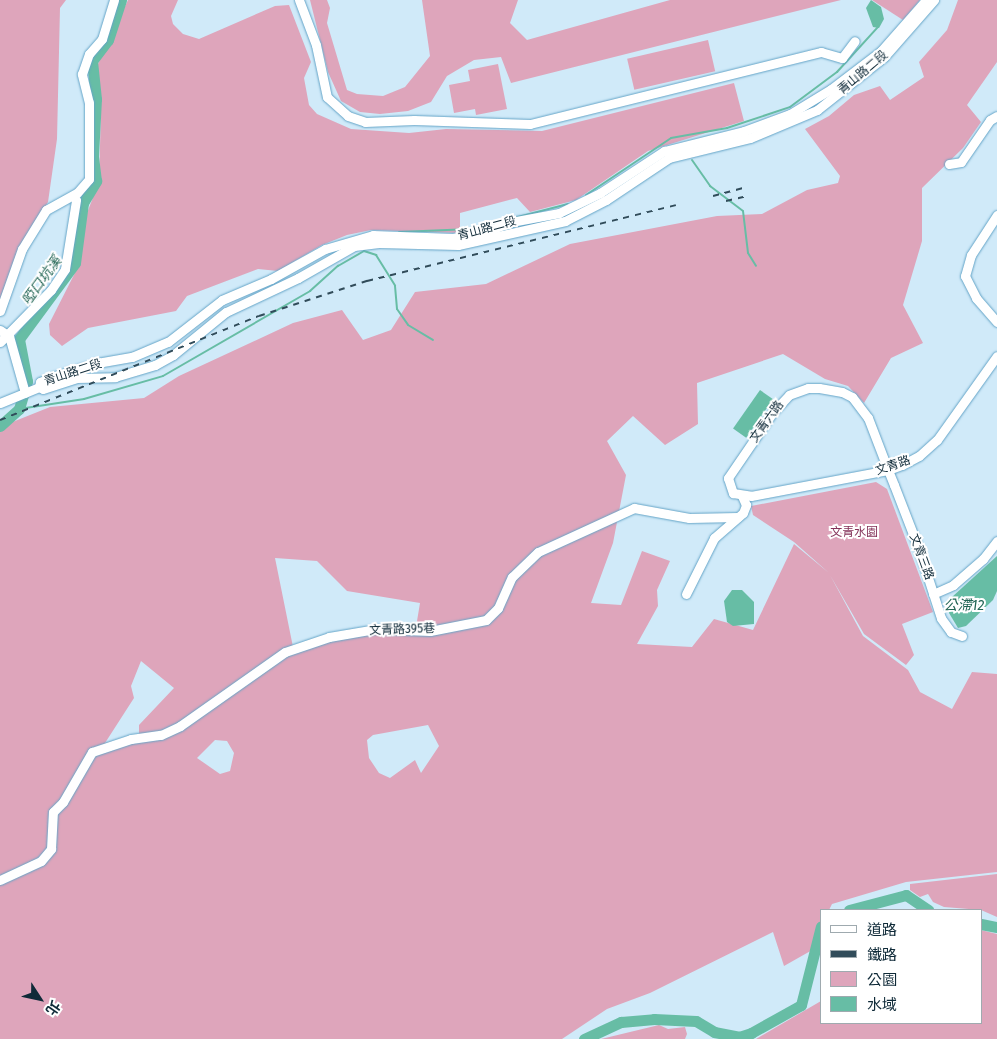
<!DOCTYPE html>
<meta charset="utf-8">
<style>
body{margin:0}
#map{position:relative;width:997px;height:1039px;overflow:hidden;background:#d0eaf9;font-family:"Fira Sans","Noto Sans TC",sans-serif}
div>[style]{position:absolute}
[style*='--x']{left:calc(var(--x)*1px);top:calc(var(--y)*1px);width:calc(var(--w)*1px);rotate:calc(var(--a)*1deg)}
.green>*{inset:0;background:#dea5bb;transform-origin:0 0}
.water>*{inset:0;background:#67bda5;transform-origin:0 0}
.stream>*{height:2px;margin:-1px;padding:0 1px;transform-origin:1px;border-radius:1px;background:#67bda5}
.river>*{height:11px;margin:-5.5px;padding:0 5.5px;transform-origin:5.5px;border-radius:5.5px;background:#67bda5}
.roads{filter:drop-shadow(0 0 1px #64a4c7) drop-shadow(0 0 1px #64a4c7)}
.minor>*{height:9px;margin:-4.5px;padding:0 4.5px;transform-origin:4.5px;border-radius:4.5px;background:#fff}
.rail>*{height:2px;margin-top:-1px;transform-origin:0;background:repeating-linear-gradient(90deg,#314c5a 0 6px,transparent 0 12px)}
span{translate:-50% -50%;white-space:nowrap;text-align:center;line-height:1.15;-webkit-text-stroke:4px #fff;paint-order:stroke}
.street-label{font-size:12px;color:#0f2a38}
.park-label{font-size:12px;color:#833158}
.water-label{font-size:14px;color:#206453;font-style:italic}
.legend{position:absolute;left:820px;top:909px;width:162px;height:115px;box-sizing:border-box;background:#fff;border:1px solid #9faaaf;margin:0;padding:6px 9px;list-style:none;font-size:15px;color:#0f2a38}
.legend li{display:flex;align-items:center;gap:10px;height:25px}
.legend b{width:25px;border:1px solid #9faaaf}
.north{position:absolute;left:15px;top:974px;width:50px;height:50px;-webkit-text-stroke:4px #fff;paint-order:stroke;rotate:125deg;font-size:14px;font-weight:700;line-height:20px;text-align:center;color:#0f2a38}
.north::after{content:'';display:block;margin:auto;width:18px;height:22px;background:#0f2a38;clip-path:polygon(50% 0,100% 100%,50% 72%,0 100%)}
</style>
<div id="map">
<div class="green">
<div style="clip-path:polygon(0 0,66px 0,60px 8px,57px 139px,48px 202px,21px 249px,0 301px)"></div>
<div style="clip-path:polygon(128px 0,178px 0,171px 16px,173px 24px,183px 34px,199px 39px,275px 6px,289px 5px,311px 62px,304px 78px,309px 105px,317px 114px,351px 129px,409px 133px,446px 129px,542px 131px,734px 83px,744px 121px,648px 151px,576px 200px,530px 212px,517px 198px,460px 213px,460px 233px,371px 230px,347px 235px,322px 245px,278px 271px,258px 269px,187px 296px,176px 311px,88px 328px,62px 346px,50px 335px,49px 324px,79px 265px,87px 213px,99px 182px,101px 109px,97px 66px)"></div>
<div style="clip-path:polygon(310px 0,327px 0,330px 8px,327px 23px,347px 90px,357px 94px,383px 96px,405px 87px,430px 56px,422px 0,518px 0,510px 23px,527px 40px,670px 0,841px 0,511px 83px,501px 57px,474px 60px,447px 76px,431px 102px,408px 111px,380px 114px,360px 112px,341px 101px,328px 72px)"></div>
<div style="clip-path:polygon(872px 0,920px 0,903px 20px)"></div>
<div style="clip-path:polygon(evenodd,958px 0,997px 0,997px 62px,967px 105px,981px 122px,963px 148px,922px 188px,922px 241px,903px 305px,923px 343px,891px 358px,864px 403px,848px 386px,825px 379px,783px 354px,697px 383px,698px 424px,665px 445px,633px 416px,607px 441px,626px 475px,613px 543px,591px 603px,621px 605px,642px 551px,670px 561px,657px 590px,658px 606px,637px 644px,692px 647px,714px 619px,753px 630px,794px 544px,829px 573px,794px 542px,753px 515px,751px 506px,876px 482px,887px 489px,933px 612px,902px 624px,914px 655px,906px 665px,864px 634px,830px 575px,863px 636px,908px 670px,920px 692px,952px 709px,972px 672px,997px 674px,997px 872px,906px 882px,832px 904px,829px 910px,821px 910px,821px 933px,814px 949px,784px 966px,773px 932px,650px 993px,607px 1009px,562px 1039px,0 1039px,0 427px,50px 407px,144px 398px,179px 376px,293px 323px,342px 310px,363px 340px,391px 330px,415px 292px,486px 284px,570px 244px,717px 216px,762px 214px,807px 190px,838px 183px,840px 176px,805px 129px,829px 116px,854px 95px,880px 86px,890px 100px,924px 77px,919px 62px,947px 30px,958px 0,275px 558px,317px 561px,347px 591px,420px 603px,416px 627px,325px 636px,293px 647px,275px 558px,958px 0,141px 661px,174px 688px,139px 725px,139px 735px,105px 743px,134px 698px,131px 686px,141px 661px,958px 0,428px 725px,439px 746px,421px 773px,415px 760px,390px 778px,379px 773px,369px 758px,367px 740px,373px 735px,428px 725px,958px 0,215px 740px,227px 741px,234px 753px,230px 771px,220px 774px,197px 758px,215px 740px)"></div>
<div style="left:708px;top:40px;width:32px;height:83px;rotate:77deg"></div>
<div style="clip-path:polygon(498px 64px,507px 109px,476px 115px,475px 109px,454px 113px,449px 85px,470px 81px,468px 70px)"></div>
<div style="clip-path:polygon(997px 874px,997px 917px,981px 910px,944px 907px,933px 902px,928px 894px,920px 897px,910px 890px,910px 884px)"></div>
<div style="clip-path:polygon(981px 930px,997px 934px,997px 1039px,756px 1039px,821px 1001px,821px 1023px,981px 1023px)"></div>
<div style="clip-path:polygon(659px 1025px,668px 1029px,685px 1027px,687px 1034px,685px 1039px,601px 1039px)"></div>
</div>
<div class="water">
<div style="clip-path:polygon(871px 0,881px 7px,884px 19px,879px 28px,873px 27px,866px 8px)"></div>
<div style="left:760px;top:390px;width:16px;height:47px;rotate:35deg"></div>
<div style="clip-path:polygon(997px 556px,997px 591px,993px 600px,966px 626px,958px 628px,949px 613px,952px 597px)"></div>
<div style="clip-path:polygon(732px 590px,742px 590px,754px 602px,754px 624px,733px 626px,727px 622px,724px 601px)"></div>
</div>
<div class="stream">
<div style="--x:692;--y:160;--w:32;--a:55"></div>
<div style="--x:710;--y:186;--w:41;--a:37.1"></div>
<div style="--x:743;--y:211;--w:42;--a:83.2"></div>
<div style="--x:748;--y:253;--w:15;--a:58"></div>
<div style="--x:586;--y:195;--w:102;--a:-33.8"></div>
<div style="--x:671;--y:138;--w:57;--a:-10.1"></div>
<div style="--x:727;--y:128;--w:66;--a:-18.4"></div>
<div style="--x:790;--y:107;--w:59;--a:-36.7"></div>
<div style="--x:837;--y:72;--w:61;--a:-47.7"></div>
<div style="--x:399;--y:232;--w:72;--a:-2.4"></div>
<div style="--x:471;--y:229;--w:100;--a:-14.5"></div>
<div style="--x:19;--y:409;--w:66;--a:-8.7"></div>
<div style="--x:84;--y:399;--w:82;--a:-16.2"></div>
<div style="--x:163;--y:376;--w:170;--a:-30"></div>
<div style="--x:310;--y:291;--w:38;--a:-42"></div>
<div style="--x:338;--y:266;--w:30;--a:-30"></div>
<div style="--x:364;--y:251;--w:13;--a:18"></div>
<div style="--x:376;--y:255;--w:36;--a:58"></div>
<div style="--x:395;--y:286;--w:23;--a:85"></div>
<div style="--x:397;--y:309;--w:19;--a:55"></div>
<div style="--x:408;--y:325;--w:29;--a:31"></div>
</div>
<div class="river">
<div style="--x:0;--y:426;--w:25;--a:-42"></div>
<div style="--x:19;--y:409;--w:29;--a:-74"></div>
<div style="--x:27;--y:381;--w:43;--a:-100.8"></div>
<div style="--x:19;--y:339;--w:94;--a:-53.6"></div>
<div style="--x:75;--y:263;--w:61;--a:-82.4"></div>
<div style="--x:83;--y:203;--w:26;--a:-59"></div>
<div style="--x:96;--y:181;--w:25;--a:-97"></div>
<div style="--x:93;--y:156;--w:57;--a:-87"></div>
<div style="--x:96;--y:99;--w:38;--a:-96"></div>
<div style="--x:92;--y:61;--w:26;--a:-53"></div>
<div style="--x:108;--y:40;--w:42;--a:-72"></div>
<div style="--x:849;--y:910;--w:59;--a:-14.7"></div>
<div style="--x:906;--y:895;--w:27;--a:34"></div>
<div style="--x:981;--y:924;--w:16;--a:11"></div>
<div style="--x:584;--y:1039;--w:41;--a:-24.7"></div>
<div style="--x:621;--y:1022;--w:33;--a:-5"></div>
<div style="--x:654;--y:1019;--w:42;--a:2.7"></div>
<div style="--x:696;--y:1021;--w:21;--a:31"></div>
<div style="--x:714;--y:1032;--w:25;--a:11"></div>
<div style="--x:739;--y:1037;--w:13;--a:-18"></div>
<div style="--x:751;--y:1033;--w:57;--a:-29.2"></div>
<div style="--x:801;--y:1005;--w:81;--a:-75.8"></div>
</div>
<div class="roads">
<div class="minor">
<div style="--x:299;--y:0;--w:48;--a:69.3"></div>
<div style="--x:316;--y:45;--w:53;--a:78.1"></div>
<div style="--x:327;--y:97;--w:28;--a:42"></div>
<div style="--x:348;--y:116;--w:18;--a:19"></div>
<div style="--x:365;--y:122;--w:49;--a:-2.3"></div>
<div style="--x:414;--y:120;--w:116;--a:2"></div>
<div style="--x:530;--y:124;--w:300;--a:-13.9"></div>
<div style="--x:821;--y:52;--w:22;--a:16"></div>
<div style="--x:842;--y:58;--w:21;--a:-53"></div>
<div style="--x:949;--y:164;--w:12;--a:-9"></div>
<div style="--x:961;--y:162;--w:51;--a:-55.4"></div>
<div style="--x:990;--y:120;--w:8;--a:-30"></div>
<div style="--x:997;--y:215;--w:48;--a:123"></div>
<div style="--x:971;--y:255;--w:22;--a:106"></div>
<div style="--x:965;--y:276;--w:25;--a:63"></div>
<div style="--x:976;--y:298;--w:32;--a:49"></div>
<div style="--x:0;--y:311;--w:66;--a:-70.5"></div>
<div style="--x:22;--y:249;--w:46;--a:-58.4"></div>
<div style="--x:46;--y:210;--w:35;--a:-29"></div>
<div style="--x:77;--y:193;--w:18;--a:-49"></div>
<div style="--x:89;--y:179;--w:76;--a:-90"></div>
<div style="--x:89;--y:103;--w:30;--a:-104"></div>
<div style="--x:82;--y:74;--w:21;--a:-71"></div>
<div style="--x:89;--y:54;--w:20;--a:-49"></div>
<div style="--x:102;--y:39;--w:41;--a:-72.9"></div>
<div style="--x:0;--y:330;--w:11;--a:34"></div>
<div style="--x:9;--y:336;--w:59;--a:74.3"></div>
<div style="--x:0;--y:342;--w:73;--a:-45.6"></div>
<div style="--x:51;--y:290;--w:25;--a:-56"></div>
<div style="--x:65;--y:269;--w:70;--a:-80.9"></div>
<div style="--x:39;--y:387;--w:4;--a:27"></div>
<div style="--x:43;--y:389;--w:35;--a:-18"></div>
<div style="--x:76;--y:378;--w:39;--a:-1"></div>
<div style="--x:115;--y:377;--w:42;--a:-16.7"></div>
<div style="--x:155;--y:365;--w:21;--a:-29"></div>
<div style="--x:173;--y:355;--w:68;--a:-39.1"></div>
<div style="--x:226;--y:312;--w:80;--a:-25.3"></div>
<div style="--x:298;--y:278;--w:64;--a:-29.7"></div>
<div style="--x:354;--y:246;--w:25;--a:-7"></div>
<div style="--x:379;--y:243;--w:79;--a:1.5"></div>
<div style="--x:458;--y:245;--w:110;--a:-12.6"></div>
<div style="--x:565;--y:221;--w:46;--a:-27.1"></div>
<div style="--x:606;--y:200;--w:76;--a:-33.7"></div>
<div style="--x:669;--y:158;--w:83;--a:-13.9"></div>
<div style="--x:750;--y:138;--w:73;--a:-22.7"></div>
<div style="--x:817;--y:110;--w:85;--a:-38.3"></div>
<div style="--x:884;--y:57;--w:76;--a:-48.7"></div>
<div style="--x:39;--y:387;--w:5;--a:-79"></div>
<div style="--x:40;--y:382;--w:16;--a:-22"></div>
<div style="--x:55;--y:376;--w:44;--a:-17.2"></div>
<div style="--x:97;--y:363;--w:36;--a:-10"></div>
<div style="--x:132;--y:357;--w:39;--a:-23"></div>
<div style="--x:168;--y:342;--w:68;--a:-37.9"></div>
<div style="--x:222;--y:300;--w:53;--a:-23.2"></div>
<div style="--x:271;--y:279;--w:62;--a:-29.1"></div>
<div style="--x:325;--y:249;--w:50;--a:-16.3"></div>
<div style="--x:373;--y:235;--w:80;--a:2.1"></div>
<div style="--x:453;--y:238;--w:33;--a:-11"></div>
<div style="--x:485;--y:232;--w:28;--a:-21"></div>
<div style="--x:511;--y:222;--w:49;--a:-10.6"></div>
<div style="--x:559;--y:213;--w:46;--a:-26"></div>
<div style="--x:600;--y:193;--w:77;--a:-33.3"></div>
<div style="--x:664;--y:151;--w:82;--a:-14"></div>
<div style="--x:744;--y:131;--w:49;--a:-20.3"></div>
<div style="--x:790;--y:114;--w:48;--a:-31.4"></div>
<div style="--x:831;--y:89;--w:63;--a:-37.2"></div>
<div style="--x:881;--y:51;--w:68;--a:-48.6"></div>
<div style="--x:0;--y:403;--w:42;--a:-22.3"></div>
<div style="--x:686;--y:594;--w:63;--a:-63.4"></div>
<div style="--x:714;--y:538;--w:38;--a:-41"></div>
<div style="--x:743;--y:513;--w:9;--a:-69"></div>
<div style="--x:746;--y:505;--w:10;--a:-114"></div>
<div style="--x:933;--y:594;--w:22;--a:-24"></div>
<div style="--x:953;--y:585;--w:40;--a:-41"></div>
<div style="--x:983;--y:559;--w:23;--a:-52"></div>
<div style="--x:962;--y:636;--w:12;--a:-160"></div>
<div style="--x:951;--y:632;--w:17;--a:-126"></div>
<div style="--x:941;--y:618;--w:75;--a:-107.9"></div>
<div style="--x:918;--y:547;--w:66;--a:-111.2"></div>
<div style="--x:894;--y:485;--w:16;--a:-112"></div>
<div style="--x:888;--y:470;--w:56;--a:-111"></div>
<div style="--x:868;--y:418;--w:26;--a:-127"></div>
<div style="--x:852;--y:397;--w:11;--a:-153"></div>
<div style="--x:842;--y:392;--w:23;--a:-170"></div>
<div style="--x:819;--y:388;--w:11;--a:180"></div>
<div style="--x:808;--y:388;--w:20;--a:160"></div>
<div style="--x:789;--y:395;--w:23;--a:133"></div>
<div style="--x:773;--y:412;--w:80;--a:124.3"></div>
<div style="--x:728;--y:478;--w:16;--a:72"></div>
<div style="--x:733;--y:493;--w:18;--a:9"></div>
<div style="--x:751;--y:496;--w:139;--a:-10.7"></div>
<div style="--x:888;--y:470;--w:15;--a:-20"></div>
<div style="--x:902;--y:465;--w:19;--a:-28"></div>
<div style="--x:919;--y:456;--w:24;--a:-42"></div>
<div style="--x:937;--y:440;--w:103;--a:-54.5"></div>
<div style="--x:0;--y:880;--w:45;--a:-24.9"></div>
<div style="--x:41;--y:861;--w:16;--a:-50"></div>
<div style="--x:51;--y:849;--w:37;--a:-87"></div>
<div style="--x:53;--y:812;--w:14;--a:-45"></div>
<div style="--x:63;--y:802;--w:58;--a:-59.9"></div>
<div style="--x:92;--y:752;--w:41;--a:-18.4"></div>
<div style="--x:131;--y:739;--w:30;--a:-8"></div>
<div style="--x:161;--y:735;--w:21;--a:-25"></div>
<div style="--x:180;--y:726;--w:128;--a:-35.2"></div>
<div style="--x:285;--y:652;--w:46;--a:-18.8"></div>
<div style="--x:329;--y:637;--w:48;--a:-9.7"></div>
<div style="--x:376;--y:629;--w:54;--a:2.1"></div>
<div style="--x:430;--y:631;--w:57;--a:-11.1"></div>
<div style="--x:486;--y:620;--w:17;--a:-45"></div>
<div style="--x:498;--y:608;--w:34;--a:-66"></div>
<div style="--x:512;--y:577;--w:36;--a:-44"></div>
<div style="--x:538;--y:552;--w:106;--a:-24.6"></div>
<div style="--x:634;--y:508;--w:56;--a:10.3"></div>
<div style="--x:689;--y:518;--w:49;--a:-1.2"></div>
</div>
</div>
<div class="rail">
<div style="--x:713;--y:196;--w:35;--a:-15"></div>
<div style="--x:726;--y:201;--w:22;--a:-13"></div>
<div style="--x:0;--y:420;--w:279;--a:-21.9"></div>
<div style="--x:259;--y:316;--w:114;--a:-18"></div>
<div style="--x:367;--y:281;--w:318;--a:-13.8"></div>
</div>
<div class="street-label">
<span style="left:863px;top:73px;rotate:-40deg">青山路二段</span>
<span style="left:487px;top:229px;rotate:-15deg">青山路二段</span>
<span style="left:73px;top:373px;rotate:-18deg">青山路二段</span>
<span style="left:767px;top:422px;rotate:-54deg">文青六路</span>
<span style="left:893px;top:466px;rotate:-19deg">文青路</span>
<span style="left:921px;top:557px;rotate:70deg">文青三路</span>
<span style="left:402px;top:630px;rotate:-2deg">文青路395巷</span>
</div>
<div class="park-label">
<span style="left:854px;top:533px">文青水園</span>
</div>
<div class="water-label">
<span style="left:42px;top:281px;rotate:-54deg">啞口坑溪</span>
<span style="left:964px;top:606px">公滯12</span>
</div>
<ul class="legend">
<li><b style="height:6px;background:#fff"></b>道路</li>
<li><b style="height:6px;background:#314c5a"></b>鐵路</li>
<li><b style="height:14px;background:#dea5bb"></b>公園</li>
<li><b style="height:14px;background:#67bda5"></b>水域</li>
</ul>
<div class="north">北</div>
</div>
